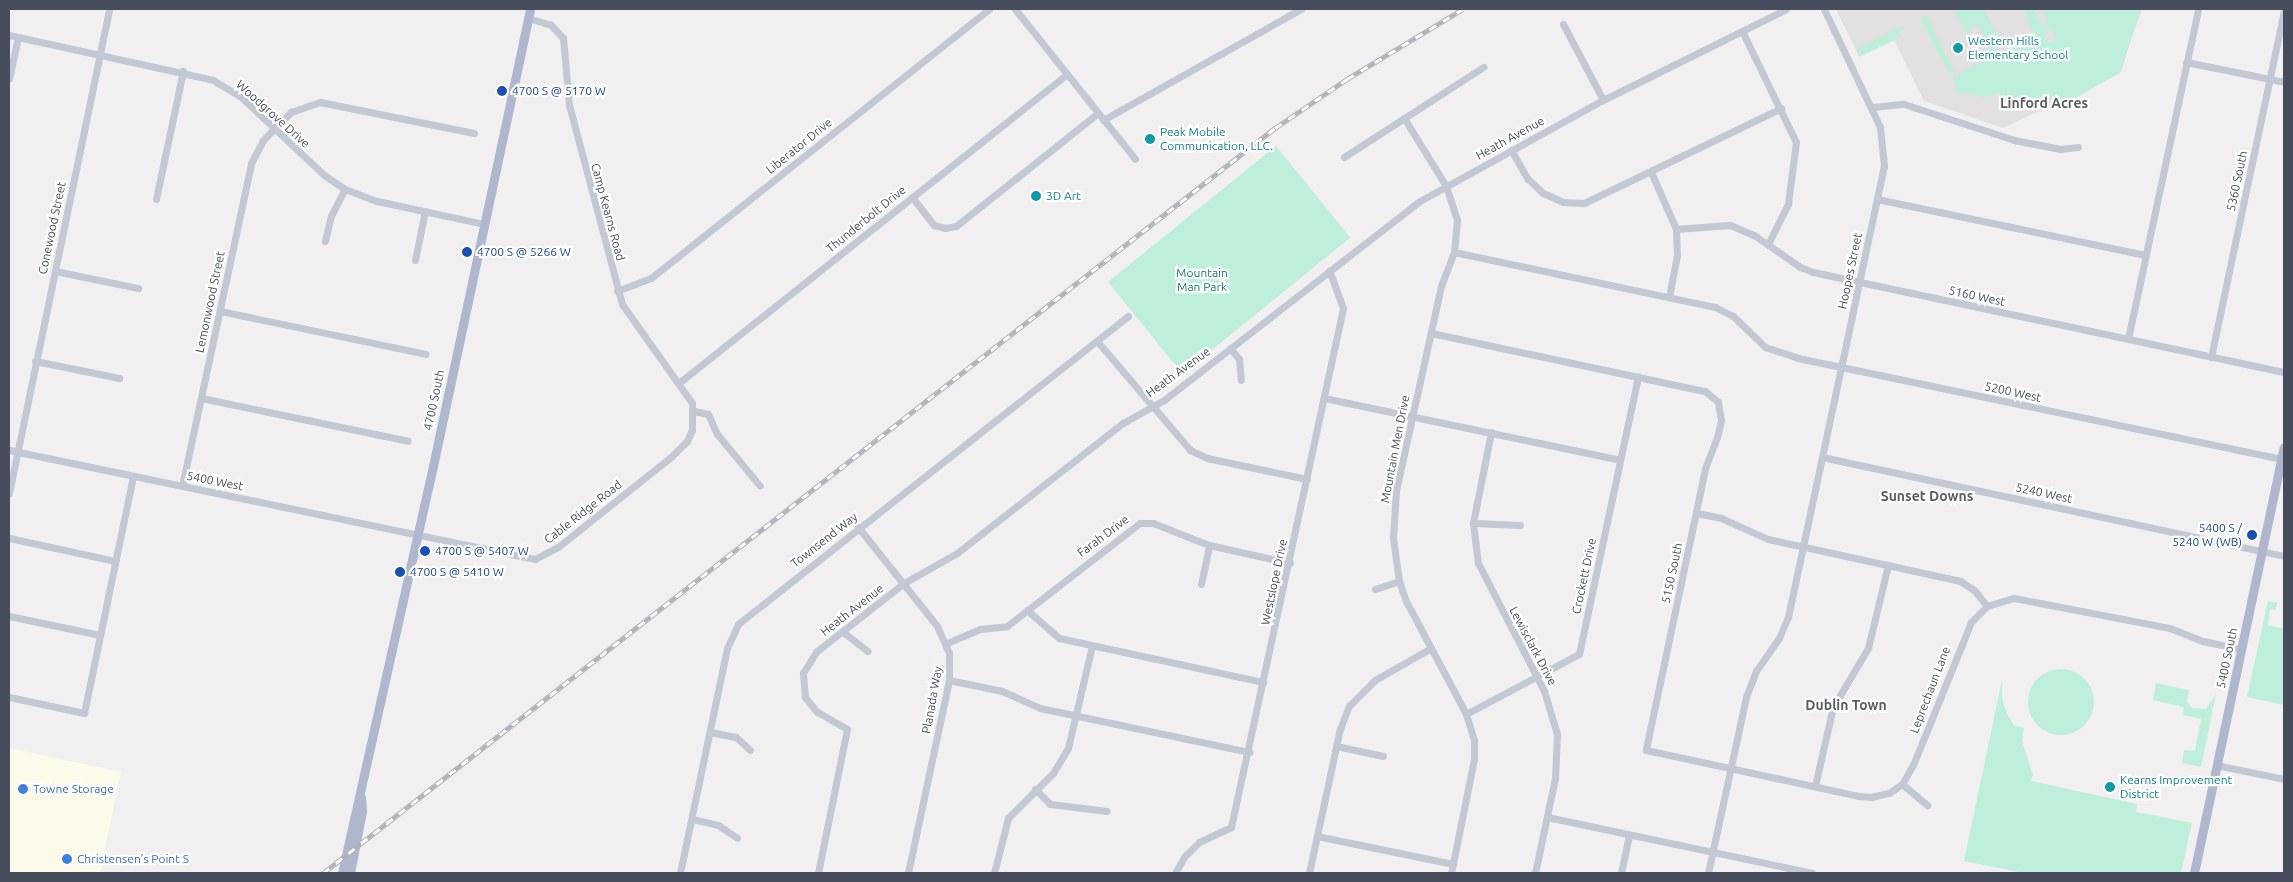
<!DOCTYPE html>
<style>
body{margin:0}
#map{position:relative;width:2293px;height:882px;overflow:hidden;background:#f1efef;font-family:Ubuntu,sans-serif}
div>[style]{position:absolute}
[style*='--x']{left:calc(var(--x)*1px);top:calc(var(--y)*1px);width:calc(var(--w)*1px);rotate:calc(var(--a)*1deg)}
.commercial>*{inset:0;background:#fcfae8}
.education>*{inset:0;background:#e2e0e1}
.green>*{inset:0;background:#bdefdb;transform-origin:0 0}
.round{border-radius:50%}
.minor>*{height:7px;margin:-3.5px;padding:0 3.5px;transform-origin:3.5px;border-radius:3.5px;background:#c2c8d4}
.major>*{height:9px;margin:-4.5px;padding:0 4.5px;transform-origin:4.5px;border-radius:4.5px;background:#aeb7ce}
.rail>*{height:4.5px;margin-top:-2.25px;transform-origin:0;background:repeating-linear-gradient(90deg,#fff 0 8px,#b1b2b9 0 16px);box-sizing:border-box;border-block:1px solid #b1b2b9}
.dots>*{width:14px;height:14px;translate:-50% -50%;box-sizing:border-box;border:2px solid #fff;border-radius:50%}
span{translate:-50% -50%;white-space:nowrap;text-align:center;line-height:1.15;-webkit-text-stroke:4.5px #fff;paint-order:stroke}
.culture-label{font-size:12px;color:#0d838f}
.left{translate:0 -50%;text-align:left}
.transit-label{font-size:12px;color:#164399}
.right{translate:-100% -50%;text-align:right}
.street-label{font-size:12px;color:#474d5c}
.park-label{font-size:12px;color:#177e61}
.shop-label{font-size:12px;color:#366cbe}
.neighbourhood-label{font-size:14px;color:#5b5d64;font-weight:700}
.frame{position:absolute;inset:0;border:10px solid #474d5c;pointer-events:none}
</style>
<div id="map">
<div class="commercial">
<div style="clip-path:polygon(9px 748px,121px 772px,100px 873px,9px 873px)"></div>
</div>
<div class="education">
<div style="clip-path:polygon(1836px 9px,2142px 9px,2119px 74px,2003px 128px,1924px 101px,1894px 40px,1859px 56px)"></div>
</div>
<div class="green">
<div style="clip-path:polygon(1954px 9px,1984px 9px,2002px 47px,1991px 53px,1980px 27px,1976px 24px,1967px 34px)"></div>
<div style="clip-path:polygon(evenodd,2024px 9px,2034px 9px,2042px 26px,2049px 23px,2042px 9px,2140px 9px,2121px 72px,2072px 100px,2064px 102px,2049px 96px,2033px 107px,2001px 101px,1999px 93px,1984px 97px,1955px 91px,1954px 76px,2033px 37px,2024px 9px,2052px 29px,2056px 39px,2048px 43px,2043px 33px,2052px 29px)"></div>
<div style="clip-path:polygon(1926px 15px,1955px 73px,1949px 72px,1940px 58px,1920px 18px)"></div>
<div style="clip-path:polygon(1904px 25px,1905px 28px,1898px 32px,1901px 37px,1859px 57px,1857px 49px)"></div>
<div style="left:1276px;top:146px;width:118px;height:216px;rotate:51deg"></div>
<div style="clip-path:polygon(2268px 601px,2277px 603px,2275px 610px,2270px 609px,2268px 625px,2284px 629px,2284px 705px,2247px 697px)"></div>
<div class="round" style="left:2028px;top:669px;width:66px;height:66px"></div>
<div style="clip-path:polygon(2002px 680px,2002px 699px,2008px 716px,2014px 725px,2024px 728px,2022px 741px,2033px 775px,2031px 781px,2137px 804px,2136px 812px,2192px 823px,2181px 873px,2024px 873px,1964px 861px)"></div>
<div style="clip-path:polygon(2156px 683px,2189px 690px,2187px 702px,2192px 708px,2206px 709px,2216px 694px,2201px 767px,2182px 763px,2184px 750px,2195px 751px,2201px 719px,2183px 715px,2184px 707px,2153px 700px)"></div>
</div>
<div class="minor">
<div style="--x:1015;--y:9;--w:192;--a:51.3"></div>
<div style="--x:1563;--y:24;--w:86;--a:62.2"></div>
<div style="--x:1742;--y:31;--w:123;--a:64.1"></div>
<div style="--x:1796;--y:142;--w:63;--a:97.4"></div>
<div style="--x:1788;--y:204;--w:45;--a:116.6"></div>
<div style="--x:9;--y:35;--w:209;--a:12.4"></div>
<div style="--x:213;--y:80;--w:31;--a:31"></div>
<div style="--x:240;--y:96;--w:115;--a:43.2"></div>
<div style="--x:324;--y:175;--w:25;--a:34"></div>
<div style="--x:345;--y:189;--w:34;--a:21"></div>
<div style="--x:377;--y:201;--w:109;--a:12.1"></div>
<div style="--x:2186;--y:62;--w:100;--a:11.5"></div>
<div style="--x:9;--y:79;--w:43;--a:-77.9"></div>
<div style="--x:1873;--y:107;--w:31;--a:-6"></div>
<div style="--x:1904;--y:104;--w:116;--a:18.1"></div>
<div style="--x:2014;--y:140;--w:47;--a:11.1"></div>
<div style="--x:2060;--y:149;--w:18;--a:-6"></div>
<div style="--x:1404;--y:118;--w:80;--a:58.3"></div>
<div style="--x:1446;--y:186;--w:35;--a:72"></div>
<div style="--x:1457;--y:219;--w:33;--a:95"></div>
<div style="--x:1454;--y:252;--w:36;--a:111"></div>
<div style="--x:1441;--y:286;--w:210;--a:102.4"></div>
<div style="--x:1396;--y:491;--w:47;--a:93.7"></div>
<div style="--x:1393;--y:538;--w:43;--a:82.1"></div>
<div style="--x:1399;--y:581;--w:21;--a:71"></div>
<div style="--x:1406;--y:601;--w:128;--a:62"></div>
<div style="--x:1466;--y:714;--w:28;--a:73"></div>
<div style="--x:1474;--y:741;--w:18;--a:90"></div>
<div style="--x:1474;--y:759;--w:116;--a:101.4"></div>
<div style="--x:1103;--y:120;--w:227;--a:-29.3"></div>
<div style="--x:1511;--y:150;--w:34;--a:60"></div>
<div style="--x:1528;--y:179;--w:21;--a:43"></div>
<div style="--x:1543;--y:193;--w:22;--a:24"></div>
<div style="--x:1563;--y:202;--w:21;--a:3"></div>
<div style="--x:1584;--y:203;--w:219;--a:-25.7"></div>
<div style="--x:1344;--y:157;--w:166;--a:-32.9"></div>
<div style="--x:1651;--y:172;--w:62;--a:66.3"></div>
<div style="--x:1676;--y:229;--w:26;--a:88"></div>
<div style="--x:1677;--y:255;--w:43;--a:100.8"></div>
<div style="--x:912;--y:197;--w:36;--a:52"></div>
<div style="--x:934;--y:225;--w:11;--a:15"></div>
<div style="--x:945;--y:228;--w:11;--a:-10"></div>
<div style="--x:956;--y:226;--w:181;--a:-38.5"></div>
<div style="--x:156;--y:199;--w:131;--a:-78.1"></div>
<div style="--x:1877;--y:199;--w:274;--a:11.8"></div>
<div style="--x:1676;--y:229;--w:54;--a:-4.2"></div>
<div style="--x:1730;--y:225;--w:26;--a:23"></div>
<div style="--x:1754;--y:235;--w:56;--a:34.8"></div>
<div style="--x:1800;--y:267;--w:14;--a:21"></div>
<div style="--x:1813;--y:272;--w:481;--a:12"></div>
<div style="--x:325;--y:241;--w:26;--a:-77"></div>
<div style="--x:331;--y:216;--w:30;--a:-63"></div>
<div style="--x:1454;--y:252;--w:267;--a:11.9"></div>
<div style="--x:1715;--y:307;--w:20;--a:27"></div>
<div style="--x:1733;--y:316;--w:45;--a:44.1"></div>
<div style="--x:1765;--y:347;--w:35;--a:18"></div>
<div style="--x:1798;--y:358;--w:494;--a:11.8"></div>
<div style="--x:415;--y:260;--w:50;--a:-78.5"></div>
<div style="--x:55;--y:271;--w:85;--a:11.6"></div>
<div style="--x:617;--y:291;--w:36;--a:-21"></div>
<div style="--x:651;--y:278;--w:432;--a:-38.5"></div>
<div style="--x:220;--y:311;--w:210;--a:11.8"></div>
<div style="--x:1431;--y:333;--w:280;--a:12"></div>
<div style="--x:1705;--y:391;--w:17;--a:40"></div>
<div style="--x:1718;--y:402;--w:18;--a:81"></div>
<div style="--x:1721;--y:420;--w:17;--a:103"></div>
<div style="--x:1717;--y:437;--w:34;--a:111"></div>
<div style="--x:1705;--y:469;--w:287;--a:101.9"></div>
<div style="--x:1646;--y:750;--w:218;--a:12.2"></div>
<div style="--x:1859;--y:796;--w:12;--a:5"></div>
<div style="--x:1871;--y:797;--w:18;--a:-13"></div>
<div style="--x:1889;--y:793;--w:16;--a:-35"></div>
<div style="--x:1902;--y:784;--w:22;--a:-60"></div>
<div style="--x:1913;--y:765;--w:154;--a:-67.9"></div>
<div style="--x:1971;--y:622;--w:23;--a:-45"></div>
<div style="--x:1987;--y:606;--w:28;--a:-17"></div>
<div style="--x:2014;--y:598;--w:159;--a:10.9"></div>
<div style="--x:2170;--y:628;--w:35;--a:22"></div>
<div style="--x:2203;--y:641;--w:39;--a:12"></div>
<div style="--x:2128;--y:339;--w:337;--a:-78"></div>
<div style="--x:1097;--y:341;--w:143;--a:49.5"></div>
<div style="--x:1190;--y:450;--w:19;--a:25"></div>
<div style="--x:1207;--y:458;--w:102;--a:11.9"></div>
<div style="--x:1230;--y:348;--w:14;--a:51"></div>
<div style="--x:1239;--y:359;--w:21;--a:85"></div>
<div style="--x:2211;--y:357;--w:354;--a:-78.1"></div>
<div style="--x:35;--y:361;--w:86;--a:11.4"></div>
<div style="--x:680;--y:382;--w:495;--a:-38.5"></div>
<div style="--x:201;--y:398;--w:211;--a:11.7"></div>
<div style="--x:1324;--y:398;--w:302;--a:11.8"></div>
<div style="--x:694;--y:411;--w:14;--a:12"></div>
<div style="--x:708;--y:414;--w:22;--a:66"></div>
<div style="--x:717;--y:434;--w:67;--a:50.4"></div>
<div style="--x:1491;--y:432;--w:93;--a:101.2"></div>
<div style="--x:1473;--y:523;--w:40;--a:82.9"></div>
<div style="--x:1478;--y:563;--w:144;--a:62.7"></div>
<div style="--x:1544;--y:691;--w:45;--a:73.2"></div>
<div style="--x:1557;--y:734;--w:44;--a:92.6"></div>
<div style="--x:1555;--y:778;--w:97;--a:101.9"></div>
<div style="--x:9;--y:450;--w:537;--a:11.71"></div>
<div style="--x:535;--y:559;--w:26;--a:-28"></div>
<div style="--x:558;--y:547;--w:146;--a:-38.6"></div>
<div style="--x:672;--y:456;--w:21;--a:-45"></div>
<div style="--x:687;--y:441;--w:12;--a:-66"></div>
<div style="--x:692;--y:430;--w:27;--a:-90"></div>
<div style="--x:692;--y:403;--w:121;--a:-125.3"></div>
<div style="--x:622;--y:304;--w:206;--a:-104.9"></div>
<div style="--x:569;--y:105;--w:67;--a:-95.1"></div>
<div style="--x:563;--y:38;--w:18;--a:-133"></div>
<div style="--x:551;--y:25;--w:24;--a:-163"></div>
<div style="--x:1822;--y:457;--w:472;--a:12.1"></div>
<div style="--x:182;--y:486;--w:330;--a:-77.9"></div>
<div style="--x:251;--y:163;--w:26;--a:-62"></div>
<div style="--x:263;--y:140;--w:40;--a:-45"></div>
<div style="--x:291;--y:112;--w:31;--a:-19"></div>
<div style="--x:320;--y:102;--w:157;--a:11.4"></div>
<div style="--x:9;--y:493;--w:494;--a:-78.3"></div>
<div style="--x:1696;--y:513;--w:25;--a:11"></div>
<div style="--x:1721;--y:518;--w:51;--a:24.1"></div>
<div style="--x:1768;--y:539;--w:197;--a:12.3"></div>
<div style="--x:1960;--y:581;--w:17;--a:33"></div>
<div style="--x:1974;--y:590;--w:21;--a:51"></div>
<div style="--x:1473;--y:523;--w:47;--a:2.4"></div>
<div style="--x:858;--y:527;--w:127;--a:51.4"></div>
<div style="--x:937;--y:626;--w:30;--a:66"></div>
<div style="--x:949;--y:653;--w:27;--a:90"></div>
<div style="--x:949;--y:680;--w:197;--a:102"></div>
<div style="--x:9;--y:538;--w:108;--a:12.2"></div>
<div style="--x:1201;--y:584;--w:40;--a:-78"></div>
<div style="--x:1375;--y:589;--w:25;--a:-18"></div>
<div style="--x:1027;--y:610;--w:43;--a:41.2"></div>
<div style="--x:1059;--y:638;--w:209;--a:12.2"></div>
<div style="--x:9;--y:616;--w:93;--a:11.8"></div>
<div style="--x:843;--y:632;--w:31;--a:38"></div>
<div style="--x:947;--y:643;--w:36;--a:-23"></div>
<div style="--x:980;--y:629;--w:27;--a:-6"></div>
<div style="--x:1007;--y:626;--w:168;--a:-37.8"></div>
<div style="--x:1140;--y:523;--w:13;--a:0"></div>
<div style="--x:1153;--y:523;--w:60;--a:21.4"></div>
<div style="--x:1209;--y:545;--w:83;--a:12.5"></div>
<div style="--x:949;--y:680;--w:54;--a:11.7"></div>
<div style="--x:1002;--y:691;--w:42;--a:24.1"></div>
<div style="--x:1040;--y:708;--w:214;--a:11.9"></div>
<div style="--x:9;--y:697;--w:77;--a:12"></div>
<div style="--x:84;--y:713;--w:242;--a:-78.3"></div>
<div style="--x:1466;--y:714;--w:128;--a:-28"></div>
<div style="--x:1579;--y:654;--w:284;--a:-78"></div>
<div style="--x:710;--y:732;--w:26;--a:11"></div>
<div style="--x:736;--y:737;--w:19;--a:43"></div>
<div style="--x:1336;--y:746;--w:48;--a:12"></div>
<div style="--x:2216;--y:765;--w:69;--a:11.6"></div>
<div style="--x:1902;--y:784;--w:33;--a:40"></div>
<div style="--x:1815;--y:786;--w:81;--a:-77.2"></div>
<div style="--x:1833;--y:707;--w:69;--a:-59.3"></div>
<div style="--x:1868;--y:648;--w:85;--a:-76.5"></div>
<div style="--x:1035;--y:789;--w:21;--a:45"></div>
<div style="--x:1050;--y:804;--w:57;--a:7"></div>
<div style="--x:1547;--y:817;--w:271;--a:11.9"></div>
<div style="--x:692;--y:819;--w:27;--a:13"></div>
<div style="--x:718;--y:825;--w:23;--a:34"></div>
<div style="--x:1317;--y:836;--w:139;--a:11.6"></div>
<div style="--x:680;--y:873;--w:230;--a:-78.2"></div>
<div style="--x:727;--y:648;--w:26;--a:-65"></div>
<div style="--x:738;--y:624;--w:497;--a:-38.3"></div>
<div style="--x:818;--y:873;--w:147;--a:-78.6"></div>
<div style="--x:847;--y:729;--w:34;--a:-150"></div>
<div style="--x:817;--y:712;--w:19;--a:-129"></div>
<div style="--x:805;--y:697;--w:24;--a:-95"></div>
<div style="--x:803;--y:673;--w:26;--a:-58"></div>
<div style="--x:817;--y:651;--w:110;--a:-38"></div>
<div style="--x:904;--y:583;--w:61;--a:-29.5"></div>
<div style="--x:957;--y:553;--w:211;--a:-38.1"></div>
<div style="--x:1123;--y:423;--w:47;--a:-29.3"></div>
<div style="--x:1164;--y:400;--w:322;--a:-37.9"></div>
<div style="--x:1418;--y:202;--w:211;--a:-28.9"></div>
<div style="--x:1603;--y:100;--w:204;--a:-26.4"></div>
<div style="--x:994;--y:873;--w:57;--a:-75.7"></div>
<div style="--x:1008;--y:818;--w:64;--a:-45"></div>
<div style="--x:1053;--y:773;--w:29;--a:-59"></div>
<div style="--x:1068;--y:748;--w:105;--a:-76.8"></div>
<div style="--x:1175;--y:873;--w:20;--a:-60"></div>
<div style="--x:1185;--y:856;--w:20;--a:-45"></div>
<div style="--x:1199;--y:842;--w:35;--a:-25"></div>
<div style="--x:1231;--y:827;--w:531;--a:-77.82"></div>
<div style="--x:1343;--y:308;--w:40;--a:-110.2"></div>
<div style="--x:1309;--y:873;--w:147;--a:-77.9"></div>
<div style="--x:1340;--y:729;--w:25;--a:-69"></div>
<div style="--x:1349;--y:706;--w:37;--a:-45"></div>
<div style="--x:1375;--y:680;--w:64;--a:-29.7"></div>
<div style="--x:1621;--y:873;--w:39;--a:-78"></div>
<div style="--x:1708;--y:873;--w:180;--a:-77.8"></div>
<div style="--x:1746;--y:697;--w:28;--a:-69"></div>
<div style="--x:1756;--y:671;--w:40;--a:-55.1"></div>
<div style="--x:1779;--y:638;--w:23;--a:-67"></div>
<div style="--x:1788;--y:617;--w:461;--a:-78"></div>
<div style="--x:1884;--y:166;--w:39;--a:-96"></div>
<div style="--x:1880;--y:127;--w:131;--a:-115.4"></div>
</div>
<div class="major">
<div style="--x:342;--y:873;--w:417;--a:-77.4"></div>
<div style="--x:433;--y:466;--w:467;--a:-78"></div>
<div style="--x:350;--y:873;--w:63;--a:-79"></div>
<div style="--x:362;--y:811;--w:14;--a:-94"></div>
<div style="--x:2194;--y:873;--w:435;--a:-78.1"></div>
</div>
<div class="rail">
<div style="--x:323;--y:873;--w:1209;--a:-38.05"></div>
<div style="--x:1275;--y:128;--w:87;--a:-34.2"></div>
<div style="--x:1347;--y:79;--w:135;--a:-31.1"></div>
</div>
<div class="dots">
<div style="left:1958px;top:48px;background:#0f9aa8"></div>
<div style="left:502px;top:91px;background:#1a4fb4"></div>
<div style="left:1150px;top:139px;background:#0f9aa8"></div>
<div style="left:1036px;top:196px;background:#0f9aa8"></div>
<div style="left:467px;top:252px;background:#1a4fb4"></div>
<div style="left:2252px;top:535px;background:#1a4fb4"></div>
<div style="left:425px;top:551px;background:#1a4fb4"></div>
<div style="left:400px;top:572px;background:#1a4fb4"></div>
<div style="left:2110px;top:787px;background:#0f9aa8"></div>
<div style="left:23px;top:789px;background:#3f7fe0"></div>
<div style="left:67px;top:859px;background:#3f7fe0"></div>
</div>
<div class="culture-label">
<span class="left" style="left:1968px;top:48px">Western Hills<br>Elementary School</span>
<span class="left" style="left:1160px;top:139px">Peak Mobile<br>Communication, LLC.</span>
<span class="left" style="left:1046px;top:196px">3D Art</span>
<span class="left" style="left:2120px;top:787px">Kearns Improvement<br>District</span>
</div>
<div class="transit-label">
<span class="left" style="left:512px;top:91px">4700 S @ 5170 W</span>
<span class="left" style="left:477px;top:252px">4700 S @ 5266 W</span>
<span class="right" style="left:2242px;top:535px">5400 S /<br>5240 W (WB)</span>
<span class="left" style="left:435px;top:551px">4700 S @ 5407 W</span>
<span class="left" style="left:410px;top:572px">4700 S @ 5410 W</span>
</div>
<div class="street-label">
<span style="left:273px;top:114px;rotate:42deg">Woodgrove Drive</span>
<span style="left:1510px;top:138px;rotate:-29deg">Heath Avenue</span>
<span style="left:799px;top:146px;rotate:-39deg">Liberator Drive</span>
<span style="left:2237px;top:181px;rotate:-78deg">5360 South</span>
<span style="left:608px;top:212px;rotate:75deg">Camp Kearns Road</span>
<span style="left:866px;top:219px;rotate:-39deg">Thunderbolt Drive</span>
<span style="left:52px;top:228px;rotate:-78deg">Conewood Street</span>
<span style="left:1850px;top:271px;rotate:-78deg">Hoopes Street</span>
<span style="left:1977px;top:296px;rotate:12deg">5160 West</span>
<span style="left:210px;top:302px;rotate:-78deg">Lemonwood Street</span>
<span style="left:1178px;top:372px;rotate:-36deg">Heath Avenue</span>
<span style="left:2013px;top:392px;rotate:12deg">5200 West</span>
<span style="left:434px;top:400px;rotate:-78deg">4700 South</span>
<span style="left:1395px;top:449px;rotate:-79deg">Mountain Men Drive</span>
<span style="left:215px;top:481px;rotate:11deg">5400 West</span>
<span style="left:2044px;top:493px;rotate:12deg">5240 West</span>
<span style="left:583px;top:512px;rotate:-38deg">Cable Ridge Road</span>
<span style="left:1103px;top:536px;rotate:-37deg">Farah Drive</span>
<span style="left:824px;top:540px;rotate:-38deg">Townsend Way</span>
<span style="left:1672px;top:573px;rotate:-78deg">5150 South</span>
<span style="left:1584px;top:576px;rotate:-78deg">Crockett Drive</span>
<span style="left:1274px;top:582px;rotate:-78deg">Westslope Drive</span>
<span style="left:852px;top:610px;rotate:-38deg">Heath Avenue</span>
<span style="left:1533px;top:646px;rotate:62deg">Lewisclark Drive</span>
<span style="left:2227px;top:658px;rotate:-78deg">5400 South</span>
<span style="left:1930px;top:690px;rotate:-69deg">Leprechaun Lane</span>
<span style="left:932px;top:700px;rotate:-80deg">Planada Way</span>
</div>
<div class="park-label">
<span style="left:1202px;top:280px">Mountain<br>Man Park</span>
</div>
<div class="shop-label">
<span class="left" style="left:33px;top:789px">Towne Storage</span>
<span class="left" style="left:77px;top:859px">Christensen's Point S</span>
</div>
<div class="neighbourhood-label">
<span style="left:2044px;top:103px">Linford Acres</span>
<span style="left:1927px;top:496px">Sunset Downs</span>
<span style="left:1846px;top:705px">Dublin Town</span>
</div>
<div class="frame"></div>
</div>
